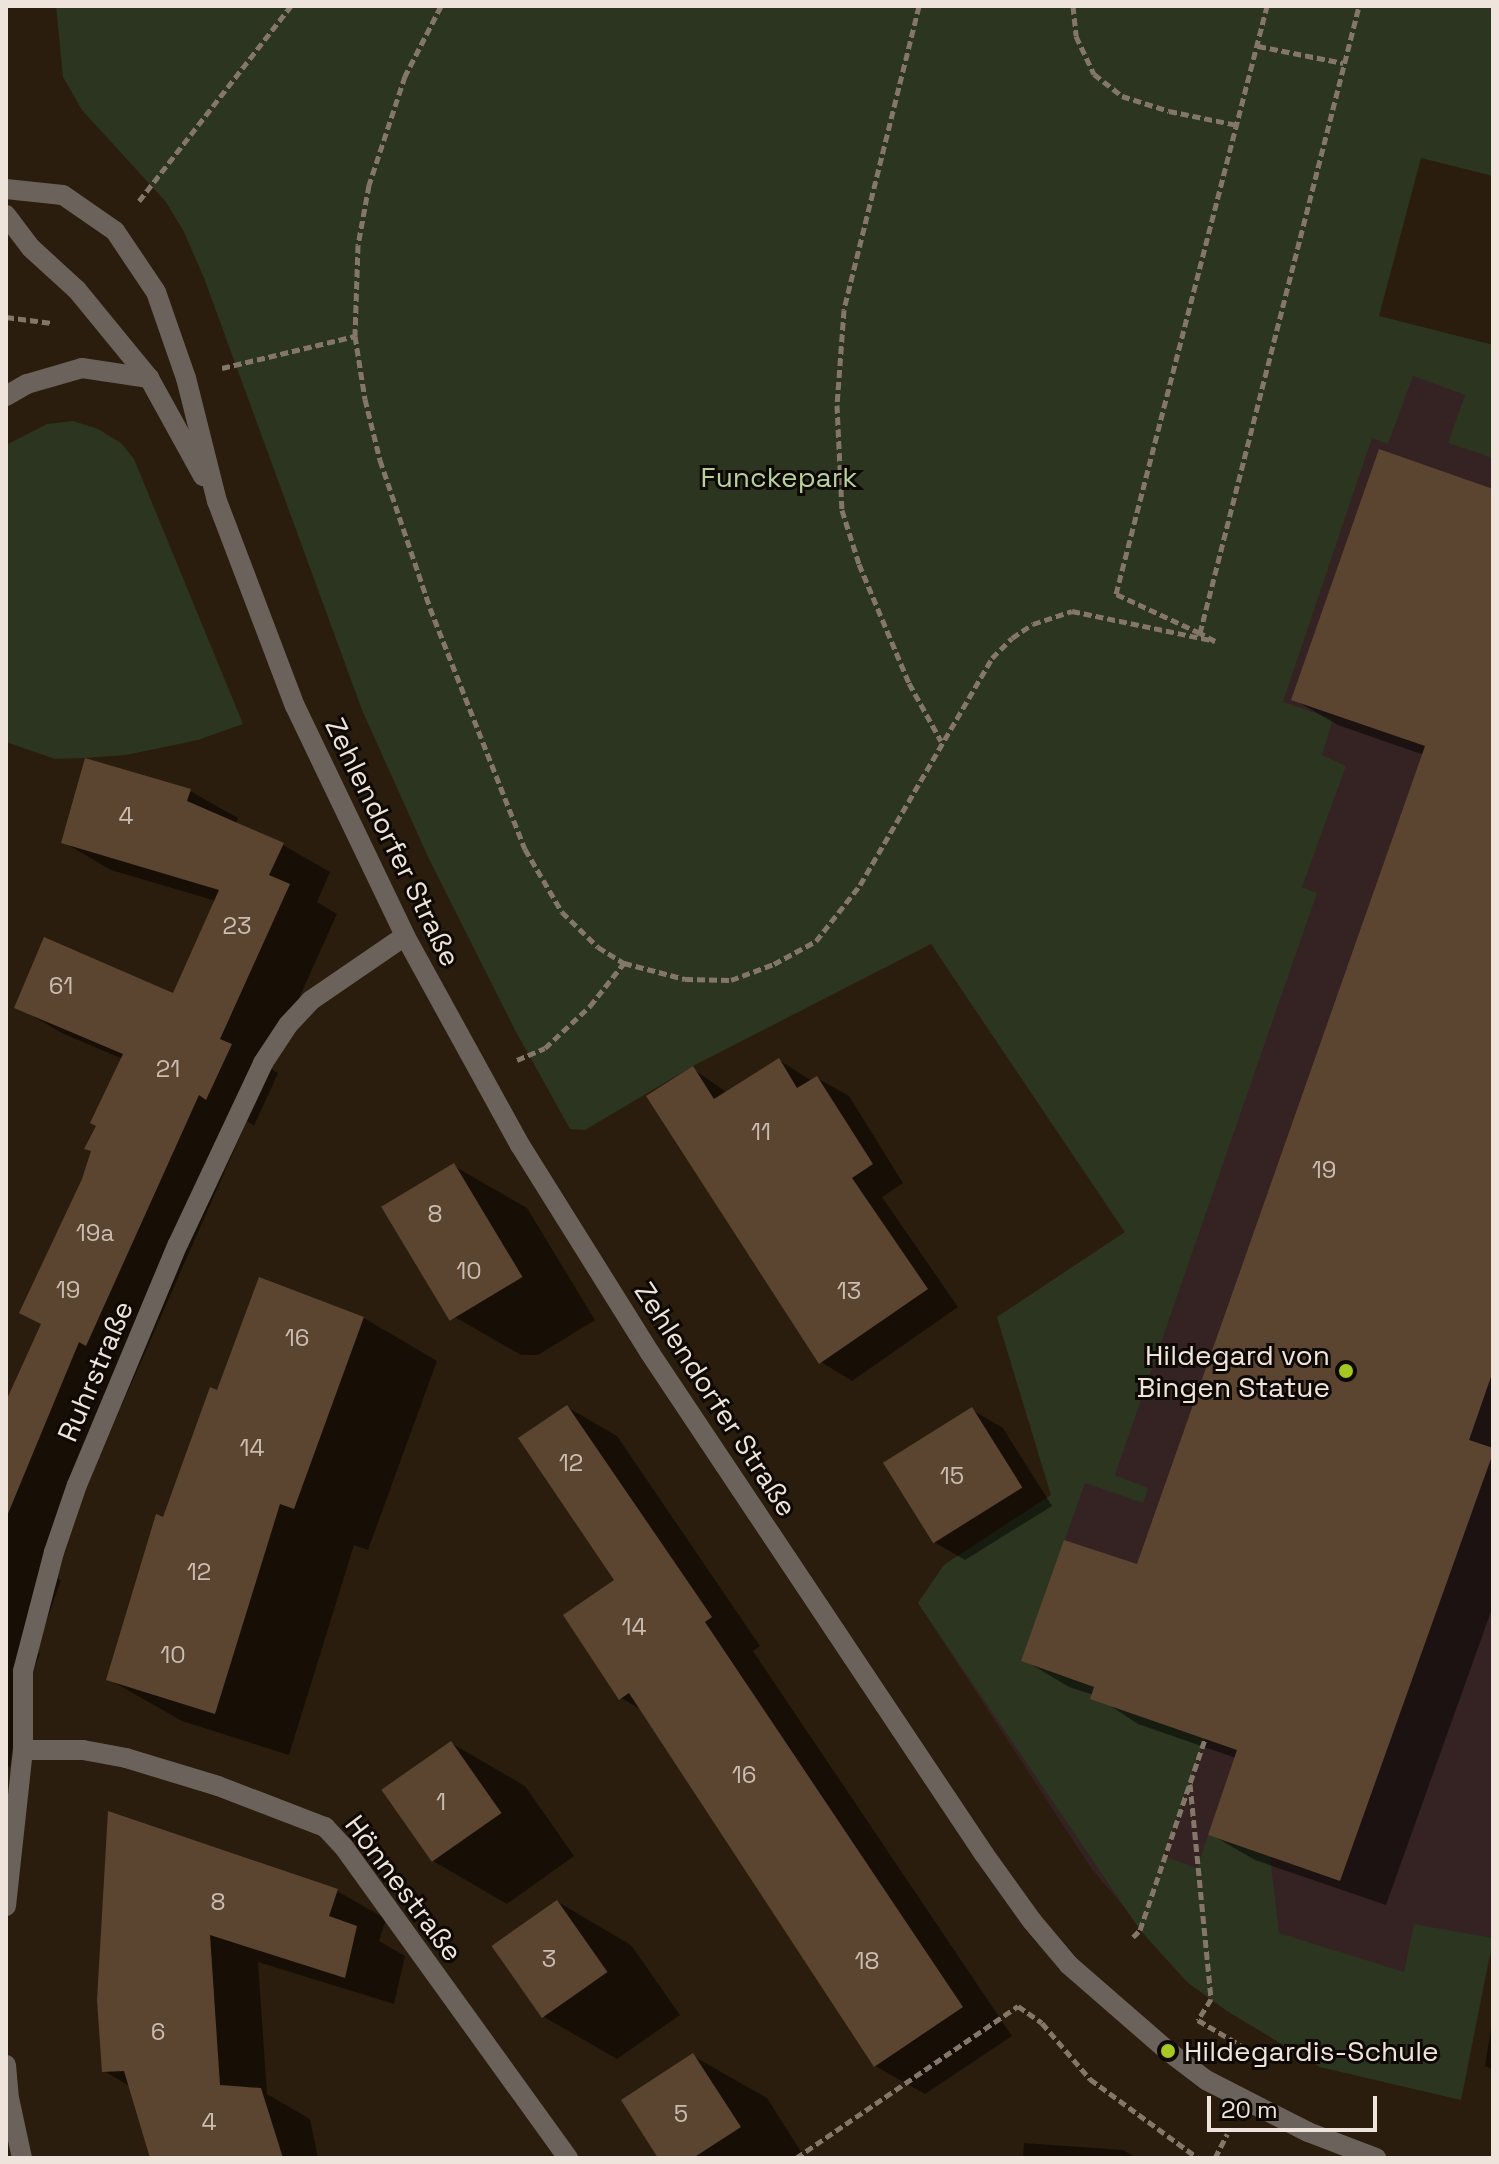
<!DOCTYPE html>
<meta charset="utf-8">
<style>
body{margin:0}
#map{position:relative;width:1499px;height:2164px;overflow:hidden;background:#2b1d0d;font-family:"Space Grotesk",sans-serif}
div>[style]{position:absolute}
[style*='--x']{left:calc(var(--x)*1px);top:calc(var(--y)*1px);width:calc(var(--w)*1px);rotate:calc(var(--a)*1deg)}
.education>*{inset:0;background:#352222}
.green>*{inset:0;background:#2b351f}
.shadow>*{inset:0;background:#0007}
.building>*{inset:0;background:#5b4530;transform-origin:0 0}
.path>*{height:5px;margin-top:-2.5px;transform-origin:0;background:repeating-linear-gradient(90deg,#84776a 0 8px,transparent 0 12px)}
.lane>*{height:20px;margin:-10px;padding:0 10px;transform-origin:10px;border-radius:10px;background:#6c625c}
.street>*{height:20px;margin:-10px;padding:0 10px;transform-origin:10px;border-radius:10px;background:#6c625c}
.dots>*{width:22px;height:22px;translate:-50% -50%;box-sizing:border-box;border:4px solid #0f0904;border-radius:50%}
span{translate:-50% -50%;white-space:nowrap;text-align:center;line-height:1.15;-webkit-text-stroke:6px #0f0904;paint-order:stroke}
.number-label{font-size:24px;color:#cabcb0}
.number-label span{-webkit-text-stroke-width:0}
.park-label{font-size:28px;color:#b8d09c}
.street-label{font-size:28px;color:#efe4db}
.poi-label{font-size:28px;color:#efe4db}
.right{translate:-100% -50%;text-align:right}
.left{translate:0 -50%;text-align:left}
.frame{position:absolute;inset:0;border:8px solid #efe4db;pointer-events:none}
.scale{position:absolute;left:1207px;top:2096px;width:170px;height:36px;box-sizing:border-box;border:4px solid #efe4db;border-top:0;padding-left:10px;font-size:24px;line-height:28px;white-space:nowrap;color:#efe4db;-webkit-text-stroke:6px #0f0904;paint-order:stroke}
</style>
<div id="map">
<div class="education">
<div style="clip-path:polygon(1379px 316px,1493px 345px,1493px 1942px,1461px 2100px,1320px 2067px,1227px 2011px,1187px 1982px,1091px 1868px,918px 1603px,944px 1565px,1051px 1495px,997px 1317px,1125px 1233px,931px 944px)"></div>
</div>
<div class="green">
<div style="clip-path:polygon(56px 6px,1493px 6px,1493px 176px,1421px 158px,1379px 316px,1493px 345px,1493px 458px,1448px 443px,1465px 395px,1413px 376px,1388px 444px,1372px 438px,1283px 702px,1333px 719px,1322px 755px,1346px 766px,1302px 887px,1317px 893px,1115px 1475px,1148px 1488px,1143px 1503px,1085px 1483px,1022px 1661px,1094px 1687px,1205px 1739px,1164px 1856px,1197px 1868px,1208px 1835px,1270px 1855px,1279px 1933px,1404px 1972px,1414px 1924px,1493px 1938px,1461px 2100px,1320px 2067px,1227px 2011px,1187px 1982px,1140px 1930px,918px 1603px,944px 1565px,1051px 1495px,997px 1317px,1125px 1232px,931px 944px,693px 1066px,585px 1130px,570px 1129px,515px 1030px,429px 859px,362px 710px,204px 278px,184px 232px,166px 202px,82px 110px,63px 77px)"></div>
<div style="clip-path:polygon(73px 421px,98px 429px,121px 443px,134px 459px,243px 724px,198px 740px,126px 755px,85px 758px,55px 759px,6px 742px,6px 445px,47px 424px)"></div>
</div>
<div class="shadow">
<div style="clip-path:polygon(1493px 491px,1493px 1606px,1386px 1905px,1255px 1860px,1210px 1834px,1236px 1758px,1138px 1724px,1094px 1695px,1069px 1687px,1024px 1660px,1138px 1566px,1424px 755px,1338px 725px,1293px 699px)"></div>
<div style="clip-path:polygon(190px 791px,238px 818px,236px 824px,283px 845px,330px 872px,317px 902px,337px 914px,268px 1067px,278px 1073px,254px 1126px,247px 1121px,48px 1573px,61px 1580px,36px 1651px,40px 1654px,20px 1701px,10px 1767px,6px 1766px,6px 1406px,43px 1324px,98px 1126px,123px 1059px,64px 1034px,17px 1007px,174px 995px,216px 901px,111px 870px,63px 842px)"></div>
<div style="clip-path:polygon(779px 1060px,812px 1081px,817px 1078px,849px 1096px,903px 1183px,882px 1197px,958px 1307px,852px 1381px,821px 1362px,693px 1069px,728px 1093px)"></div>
<div style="clip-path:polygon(454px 1166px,527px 1208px,595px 1320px,538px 1355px,521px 1355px,446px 1312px)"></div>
<div style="clip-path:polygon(261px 1279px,364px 1318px,437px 1361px,368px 1550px,354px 1545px,289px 1755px,182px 1721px,108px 1679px,165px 1519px,219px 1393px)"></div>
<div style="clip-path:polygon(567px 1407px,617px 1436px,760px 1646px,753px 1651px,1012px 2036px,925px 2094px,875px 2066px,643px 1711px,621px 1698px,617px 1581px)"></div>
<div style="clip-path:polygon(972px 1410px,1003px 1428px,1052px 1506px,965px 1560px,934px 1542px)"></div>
<div style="clip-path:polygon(451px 1743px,525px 1786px,574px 1856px,507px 1904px,433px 1861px)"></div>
<div style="clip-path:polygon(110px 1814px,337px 1891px,386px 1919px,379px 1941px,405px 1956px,394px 2004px,258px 1962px,267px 2094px,310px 2119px,318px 2158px,152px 2158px,131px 2087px,104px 2071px)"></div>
<div style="clip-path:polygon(558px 1902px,631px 1945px,680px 2015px,617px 2059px,544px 2017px)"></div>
<div style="clip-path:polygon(1493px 2016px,1493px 2070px,1485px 2066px)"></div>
<div style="clip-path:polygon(693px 2056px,767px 2098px,805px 2158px,660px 2158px)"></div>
<div style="clip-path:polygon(1024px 2143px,1123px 2150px,1137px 2158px,1023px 2158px)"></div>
</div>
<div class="building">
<div style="clip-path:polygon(1379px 449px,1493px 489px,1493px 1371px,1469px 1440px,1493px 1448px,1493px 1453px,1340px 1881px,1208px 1835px,1237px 1750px,1090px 1699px,1094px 1687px,1021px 1661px,1064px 1540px,1137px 1564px,1425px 746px,1291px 700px)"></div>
<div style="clip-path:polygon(85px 758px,191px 789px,187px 801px,284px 843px,269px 875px,290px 884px,220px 1039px,232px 1044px,206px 1100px,199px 1095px,86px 1346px,79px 1342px,7px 1516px,6px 1401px,41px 1324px,19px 1313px,82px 1179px,91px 1151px,84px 1149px,96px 1126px,90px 1123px,123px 1054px,14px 1008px,44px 937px,173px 993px,219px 890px,61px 843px)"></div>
<div style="clip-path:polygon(779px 1058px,797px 1088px,817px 1076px,873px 1164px,852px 1178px,928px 1289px,819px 1364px,646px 1096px,693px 1066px,714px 1099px)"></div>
<div style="left:454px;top:1163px;width:133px;height:85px;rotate:59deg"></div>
<div style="clip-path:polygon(259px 1277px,364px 1317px,294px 1509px,280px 1504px,215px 1714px,106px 1680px,156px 1514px,163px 1517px,210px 1387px,217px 1390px)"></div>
<div style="clip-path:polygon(567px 1405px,712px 1617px,705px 1622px,963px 2007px,874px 2067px,629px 1693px,619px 1700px,563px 1615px,614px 1580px,518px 1438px)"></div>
<div style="left:972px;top:1407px;width:95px;height:105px;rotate:58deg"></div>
<div style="left:451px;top:1741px;width:88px;height:85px;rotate:55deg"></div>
<div style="clip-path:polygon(108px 1811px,338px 1889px,329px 1916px,357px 1926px,345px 1978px,210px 1935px,220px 2085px,261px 2088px,283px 2158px,150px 2158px,124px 2071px,102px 2072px,97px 2000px)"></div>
<div style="left:557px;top:1900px;width:88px;height:80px;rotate:55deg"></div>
<div style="clip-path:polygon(693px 2053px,741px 2127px,693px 2158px,658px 2158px,621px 2100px)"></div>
</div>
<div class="path">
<div style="--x:441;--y:6;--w:79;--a:117.2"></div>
<div style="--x:405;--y:76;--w:115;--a:108.3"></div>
<div style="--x:369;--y:185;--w:61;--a:100.4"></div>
<div style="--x:358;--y:245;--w:91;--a:91.9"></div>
<div style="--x:355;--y:336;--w:64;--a:81"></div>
<div style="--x:365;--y:399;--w:63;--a:76.2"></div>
<div style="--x:380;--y:460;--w:156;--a:71.3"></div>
<div style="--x:430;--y:608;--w:259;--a:68.5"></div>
<div style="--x:525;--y:849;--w:73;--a:59.6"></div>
<div style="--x:562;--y:912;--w:50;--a:44.2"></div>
<div style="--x:598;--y:947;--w:31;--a:32"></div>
<div style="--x:919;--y:6;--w:313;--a:103.9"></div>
<div style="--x:844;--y:310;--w:95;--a:94.2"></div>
<div style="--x:837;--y:405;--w:105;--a:87.3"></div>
<div style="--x:842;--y:510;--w:57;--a:72.5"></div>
<div style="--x:859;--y:564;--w:129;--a:67.2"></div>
<div style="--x:909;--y:683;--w:66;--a:61.1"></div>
<div style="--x:1073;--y:6;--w:30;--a:84"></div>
<div style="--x:1076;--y:36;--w:42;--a:64.7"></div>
<div style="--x:1094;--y:74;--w:36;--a:38"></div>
<div style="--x:1122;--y:96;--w:49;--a:17.7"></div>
<div style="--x:1169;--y:111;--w:69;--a:11.6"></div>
<div style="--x:1258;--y:46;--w:87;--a:11.3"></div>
<div style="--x:139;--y:201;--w:247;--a:-52.1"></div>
<div style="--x:6;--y:317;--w:46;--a:7.4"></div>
<div style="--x:222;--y:368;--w:137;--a:-13.5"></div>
<div style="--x:1200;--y:633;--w:93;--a:-155.1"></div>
<div style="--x:1116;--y:594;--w:607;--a:-75.6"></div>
<div style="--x:517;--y:1060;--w:30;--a:-23"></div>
<div style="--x:545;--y:1048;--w:62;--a:-43"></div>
<div style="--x:590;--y:1006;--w:55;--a:-51.7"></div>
<div style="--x:624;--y:963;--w:63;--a:14.7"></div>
<div style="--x:685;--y:979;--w:46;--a:1.2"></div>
<div style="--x:731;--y:980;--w:46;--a:-20.4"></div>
<div style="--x:774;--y:964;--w:48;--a:-28.7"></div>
<div style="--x:816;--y:941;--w:71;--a:-51.8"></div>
<div style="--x:860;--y:885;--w:263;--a:-59.8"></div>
<div style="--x:992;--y:658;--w:28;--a:-45"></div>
<div style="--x:1012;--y:638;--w:25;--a:-34"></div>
<div style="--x:1033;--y:624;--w:41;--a:-18.4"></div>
<div style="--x:1072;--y:611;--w:146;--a:11.8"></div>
<div style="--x:1215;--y:641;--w:17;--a:-152"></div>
<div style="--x:1200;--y:633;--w:647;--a:-75.77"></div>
<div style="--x:1190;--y:1784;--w:216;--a:84.4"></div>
<div style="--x:1211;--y:1999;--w:25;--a:122"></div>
<div style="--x:1198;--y:2020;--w:78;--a:30.8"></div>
<div style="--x:1265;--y:2060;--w:5;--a:127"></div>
<div style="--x:1133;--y:1937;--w:10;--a:-45"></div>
<div style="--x:1140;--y:1930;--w:202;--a:-71.2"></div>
<div style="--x:796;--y:2158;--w:269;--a:-34.4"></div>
<div style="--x:1018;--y:2006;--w:29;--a:35"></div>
<div style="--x:1042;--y:2023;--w:74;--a:49.4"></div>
<div style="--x:1090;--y:2079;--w:134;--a:36.2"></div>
<div style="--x:1215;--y:2158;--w:27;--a:-63"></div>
</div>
<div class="lane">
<div style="--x:23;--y:1750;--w:60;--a:0"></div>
<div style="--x:83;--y:1750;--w:44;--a:10.5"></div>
<div style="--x:126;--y:1758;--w:96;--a:16.9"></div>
<div style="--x:218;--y:1786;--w:115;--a:21"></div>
<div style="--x:325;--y:1827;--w:26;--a:47"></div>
<div style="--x:343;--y:1846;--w:385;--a:54.2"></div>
</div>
<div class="street">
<div style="--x:6;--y:189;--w:57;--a:6"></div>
<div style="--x:63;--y:195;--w:63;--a:34.7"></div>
<div style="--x:115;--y:231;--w:73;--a:56.1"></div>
<div style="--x:156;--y:292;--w:91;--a:70.8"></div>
<div style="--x:186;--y:378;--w:127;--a:75.9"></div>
<div style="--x:217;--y:501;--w:219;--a:69.2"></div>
<div style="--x:295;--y:706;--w:255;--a:64.4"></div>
<div style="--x:405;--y:936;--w:239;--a:61.2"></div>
<div style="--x:520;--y:1145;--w:245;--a:58"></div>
<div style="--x:650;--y:1353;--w:602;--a:56.31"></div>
<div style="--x:984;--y:1854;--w:82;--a:54.4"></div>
<div style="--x:1032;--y:1921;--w:57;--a:49.9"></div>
<div style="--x:1069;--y:1965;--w:131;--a:41"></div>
<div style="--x:1168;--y:2051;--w:48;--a:37.3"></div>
<div style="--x:1206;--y:2080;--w:114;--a:27"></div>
<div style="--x:1308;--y:2132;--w:73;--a:20.9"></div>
<div style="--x:6;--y:215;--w:41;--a:52.9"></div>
<div style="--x:31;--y:248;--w:62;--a:42.4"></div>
<div style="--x:77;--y:290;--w:114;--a:50.7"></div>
<div style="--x:149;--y:378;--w:112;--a:61.1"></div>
<div style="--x:6;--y:396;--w:24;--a:-30"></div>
<div style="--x:27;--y:384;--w:57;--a:-16.2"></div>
<div style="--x:82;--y:368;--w:68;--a:8.5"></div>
<div style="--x:6;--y:1906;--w:157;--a:-83.8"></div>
<div style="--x:23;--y:1750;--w:79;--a:-90"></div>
<div style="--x:23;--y:1671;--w:123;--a:-75.4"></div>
<div style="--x:54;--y:1552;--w:71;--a:-71.1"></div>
<div style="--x:77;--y:1485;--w:261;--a:-67.3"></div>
<div style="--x:178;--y:1244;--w:200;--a:-64.8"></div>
<div style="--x:263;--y:1063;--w:45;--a:-56.7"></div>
<div style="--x:288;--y:1025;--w:33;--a:-47"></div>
<div style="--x:310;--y:1001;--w:115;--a:-34.4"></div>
<div style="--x:6;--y:2065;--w:33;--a:85"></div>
<div style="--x:9;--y:2098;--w:61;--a:77.8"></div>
</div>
<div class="dots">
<div style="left:1346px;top:1371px;background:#a5c822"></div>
<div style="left:1168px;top:2051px;background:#a5c822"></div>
</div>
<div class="number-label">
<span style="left:126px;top:816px">4</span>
<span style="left:237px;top:926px">23</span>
<span style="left:61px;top:986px">61</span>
<span style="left:168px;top:1069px">21</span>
<span style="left:761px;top:1132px">11</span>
<span style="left:1324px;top:1170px">19</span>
<span style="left:435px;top:1214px">8</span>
<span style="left:95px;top:1233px">19a</span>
<span style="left:469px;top:1271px">10</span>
<span style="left:68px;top:1290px">19</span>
<span style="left:849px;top:1291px">13</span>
<span style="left:297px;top:1338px">16</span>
<span style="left:252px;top:1448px">14</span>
<span style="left:571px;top:1463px">12</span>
<span style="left:952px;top:1476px">15</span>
<span style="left:199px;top:1572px">12</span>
<span style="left:634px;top:1627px">14</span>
<span style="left:173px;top:1655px">10</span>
<span style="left:744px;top:1775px">16</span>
<span style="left:441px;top:1802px">1</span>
<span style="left:218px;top:1902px">8</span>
<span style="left:549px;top:1959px">3</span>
<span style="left:867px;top:1961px">18</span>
<span style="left:158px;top:2032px">6</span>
<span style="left:681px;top:2114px">5</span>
<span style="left:209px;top:2122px">4</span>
</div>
<div class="park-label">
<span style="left:779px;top:477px">Funckepark</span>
</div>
<div class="street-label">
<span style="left:393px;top:842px;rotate:64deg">Zehlendorfer Straße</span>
<span style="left:95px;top:1371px;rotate:-67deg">Ruhrstraße</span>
<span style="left:716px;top:1399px;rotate:57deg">Zehlendorfer Straße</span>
<span style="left:404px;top:1888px;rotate:53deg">Hönnestraße</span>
</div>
<div class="poi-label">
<span class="right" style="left:1330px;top:1371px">Hildegard von<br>Bingen Statue</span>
<span class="left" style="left:1184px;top:2051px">Hildegardis-Schule</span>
</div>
<div class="frame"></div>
<div class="scale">20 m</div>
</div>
